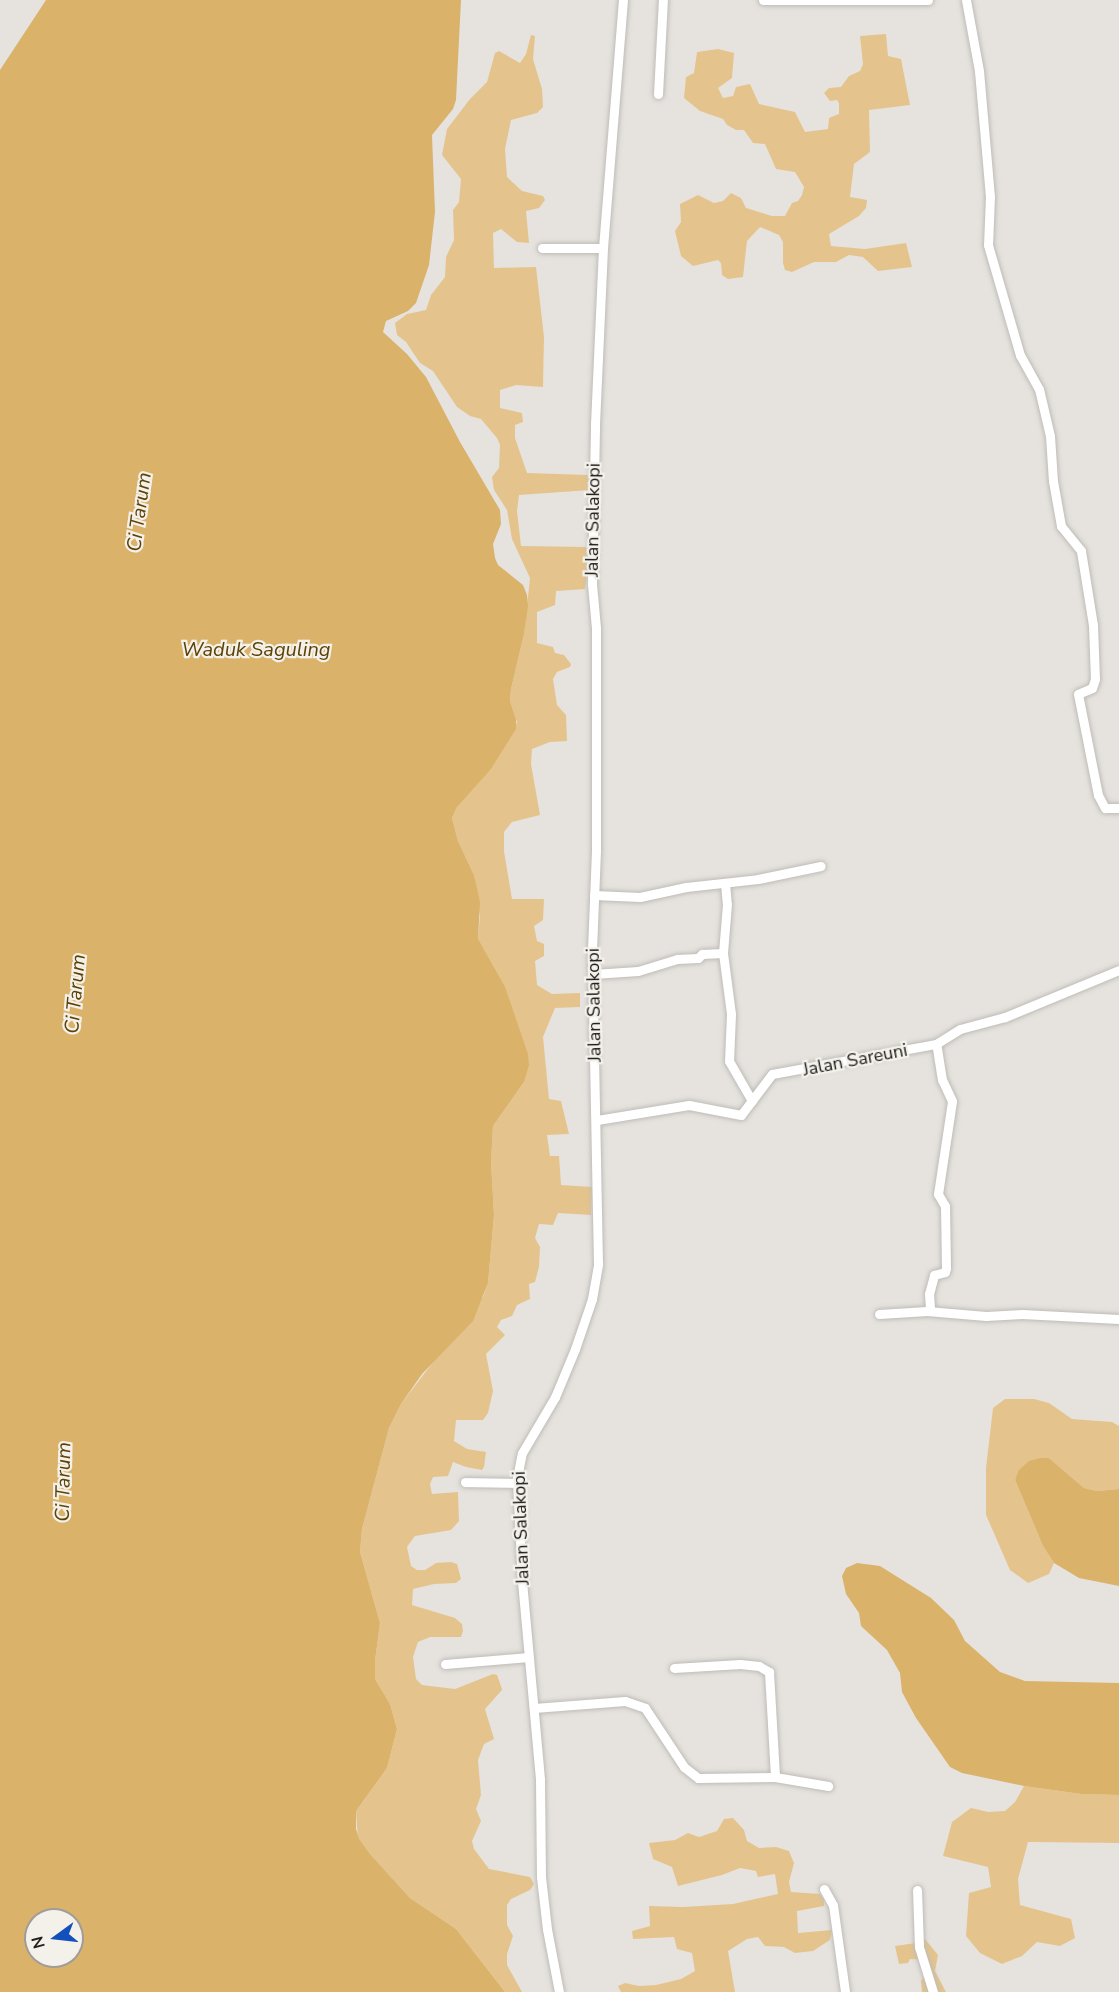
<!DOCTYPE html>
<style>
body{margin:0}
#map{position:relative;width:1119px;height:1992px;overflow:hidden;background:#e6e3de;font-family:"Nunito Sans",sans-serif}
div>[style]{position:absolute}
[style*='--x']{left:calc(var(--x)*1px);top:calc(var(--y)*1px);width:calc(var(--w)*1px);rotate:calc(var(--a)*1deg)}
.green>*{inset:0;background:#e4c48c}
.water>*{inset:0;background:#dab26a}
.roads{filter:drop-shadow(0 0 2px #bfbcb7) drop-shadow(0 0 2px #bfbcb7)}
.minor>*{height:9px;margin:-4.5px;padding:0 4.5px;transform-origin:4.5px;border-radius:4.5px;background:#fff}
span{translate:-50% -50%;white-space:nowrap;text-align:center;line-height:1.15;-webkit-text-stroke:4.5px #f4f1eb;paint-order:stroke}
.street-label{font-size:18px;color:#21201e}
.water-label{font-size:20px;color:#5d4206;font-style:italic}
.north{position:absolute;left:24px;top:1908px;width:60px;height:60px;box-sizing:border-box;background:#f4f1eb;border:2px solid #a09d99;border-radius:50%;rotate:255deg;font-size:16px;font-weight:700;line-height:24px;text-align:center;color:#21201e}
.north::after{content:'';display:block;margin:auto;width:21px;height:27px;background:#1350bb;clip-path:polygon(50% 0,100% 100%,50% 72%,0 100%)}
</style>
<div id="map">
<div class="green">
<div style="clip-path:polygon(886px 34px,888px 56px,901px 59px,910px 105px,869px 110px,870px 152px,854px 164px,850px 197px,867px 200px,866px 208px,859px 216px,829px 234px,831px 246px,865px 249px,906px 243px,912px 267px,878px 271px,863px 257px,849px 255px,836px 262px,814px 262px,792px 272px,785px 270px,783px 263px,783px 242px,779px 235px,760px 227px,747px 241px,743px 277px,728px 279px,722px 275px,721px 263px,718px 260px,693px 266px,681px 256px,675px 231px,681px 222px,680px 204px,698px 195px,714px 203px,723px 201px,731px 193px,741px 198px,746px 208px,772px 216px,785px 216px,792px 203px,798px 201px,802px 195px,804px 187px,795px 172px,776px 169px,765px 144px,753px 143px,744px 130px,736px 130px,727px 125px,723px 119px,700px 111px,684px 98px,686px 77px,694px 73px,697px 52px,718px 49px,734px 53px,732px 78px,718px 88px,723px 98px,733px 96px,736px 87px,750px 84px,759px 104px,795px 112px,805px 132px,828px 129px,829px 118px,839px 114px,839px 103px,837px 100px,830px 101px,824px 93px,829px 88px,841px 87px,849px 76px,860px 71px,863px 64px,860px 36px)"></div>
<div style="clip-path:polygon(531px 35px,535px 36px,533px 59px,542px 89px,543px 107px,537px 113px,511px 120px,505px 149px,507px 177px,522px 191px,543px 196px,545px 200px,539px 208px,526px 211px,529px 243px,517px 242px,501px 229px,493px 233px,494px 268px,536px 267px,544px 337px,543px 387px,516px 385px,500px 390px,500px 408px,522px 413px,523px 422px,515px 425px,515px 438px,527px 473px,589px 475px,590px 490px,519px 495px,517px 511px,521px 546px,586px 547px,587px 573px,585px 589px,556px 591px,555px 605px,537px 612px,537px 643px,553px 647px,555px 653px,564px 655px,571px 664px,570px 667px,557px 672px,553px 679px,557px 705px,566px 715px,567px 741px,550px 742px,532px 749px,531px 764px,540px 815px,512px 822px,504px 832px,504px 851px,512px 899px,544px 899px,543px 920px,534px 926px,537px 941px,544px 944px,544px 956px,535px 961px,537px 985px,552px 994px,580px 993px,580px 1007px,555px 1008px,543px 1037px,549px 1099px,561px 1101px,569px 1134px,547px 1135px,550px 1156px,559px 1156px,561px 1185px,592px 1187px,591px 1215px,558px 1213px,553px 1225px,539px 1224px,535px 1238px,540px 1247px,539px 1267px,535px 1282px,529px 1284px,530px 1299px,517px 1305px,512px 1316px,501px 1320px,497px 1327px,505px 1335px,486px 1354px,493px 1391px,488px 1413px,483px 1420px,456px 1420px,454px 1441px,467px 1449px,486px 1452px,484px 1467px,482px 1470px,466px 1467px,453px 1462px,448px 1476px,433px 1477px,430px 1484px,432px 1494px,458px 1492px,459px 1521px,451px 1530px,415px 1536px,407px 1547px,411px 1566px,417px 1570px,425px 1570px,436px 1563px,451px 1562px,457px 1564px,461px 1579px,456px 1583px,434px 1584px,413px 1589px,412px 1605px,455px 1618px,462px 1624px,463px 1631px,461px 1637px,430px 1637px,418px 1642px,413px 1657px,416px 1679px,422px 1685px,455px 1689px,493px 1674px,497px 1675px,501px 1686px,502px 1690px,485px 1709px,494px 1739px,484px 1744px,478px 1760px,481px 1795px,476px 1809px,481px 1821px,472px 1841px,474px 1849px,489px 1869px,530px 1877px,534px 1884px,530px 1890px,511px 1899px,507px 1905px,507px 1925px,513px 1936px,507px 1954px,507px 1965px,522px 1992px,505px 1992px,456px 1929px,410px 1898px,370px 1854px,358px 1839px,356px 1811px,387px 1768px,397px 1729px,390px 1704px,375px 1679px,375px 1661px,380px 1623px,360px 1552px,362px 1529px,389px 1428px,401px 1404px,483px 1297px,488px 1283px,494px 1215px,491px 1162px,493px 1126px,524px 1082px,478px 939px,480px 916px,474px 875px,458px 841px,452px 818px,457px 807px,475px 783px,491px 769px,517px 722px,510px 701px,511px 689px,524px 634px,530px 578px,512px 539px,507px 510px,494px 490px,492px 477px,499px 468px,500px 445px,497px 438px,481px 419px,470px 416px,457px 407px,433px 371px,420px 363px,406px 342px,397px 335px,395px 323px,407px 314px,426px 310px,431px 295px,445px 277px,446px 257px,454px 240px,453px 210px,459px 202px,461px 179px,442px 155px,447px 129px,470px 99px,487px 82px,495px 53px,499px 51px,520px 63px,526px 54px)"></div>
<div style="clip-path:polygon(1005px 1399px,1034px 1399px,1049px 1403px,1072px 1419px,1112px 1422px,1119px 1426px,1119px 1489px,1097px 1491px,1084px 1488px,1049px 1458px,1018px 1471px,1015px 1480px,1043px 1546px,1054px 1563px,1049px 1574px,1028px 1583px,1010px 1570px,986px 1515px,986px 1468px,993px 1408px)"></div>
<div style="clip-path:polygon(1024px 1786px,1081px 1794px,1119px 1795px,1119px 1843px,1028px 1842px,1018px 1879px,1020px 1905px,1071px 1919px,1075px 1938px,1060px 1946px,1037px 1942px,1022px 1956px,1002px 1964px,980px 1953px,966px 1936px,969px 1893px,991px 1887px,988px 1867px,943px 1856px,952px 1822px,971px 1808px,988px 1812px,1005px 1811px,1015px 1802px)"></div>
<div style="clip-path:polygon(733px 1818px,744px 1830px,747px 1841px,759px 1848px,776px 1847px,789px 1851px,794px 1863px,789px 1882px,791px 1892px,820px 1894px,824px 1900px,824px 1906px,797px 1911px,798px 1933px,832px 1930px,830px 1940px,813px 1951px,795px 1953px,784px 1947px,765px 1946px,758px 1937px,747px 1939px,728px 1951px,735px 1992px,621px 1992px,618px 1986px,625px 1983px,639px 1986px,656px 1985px,681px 1979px,695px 1971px,692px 1953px,677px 1949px,674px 1937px,633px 1939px,632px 1931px,650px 1926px,649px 1906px,683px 1907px,733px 1904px,778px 1894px,775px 1874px,758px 1877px,756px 1871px,740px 1868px,722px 1875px,678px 1886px,672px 1867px,653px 1859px,649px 1843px,675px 1840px,688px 1833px,699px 1837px,717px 1831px,724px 1819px)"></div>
<div style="clip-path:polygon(925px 1939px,938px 1955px,935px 1971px,946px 1992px,922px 1992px,921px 1981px,928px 1972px,924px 1960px,910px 1959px,908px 1963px,899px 1964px,895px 1946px,923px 1942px)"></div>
</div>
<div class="water">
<div style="clip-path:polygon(evenodd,46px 0,461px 0,456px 100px,453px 109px,432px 135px,435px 212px,429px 265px,416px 303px,408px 311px,386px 321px,383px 332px,407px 354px,426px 377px,460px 442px,500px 510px,501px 524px,493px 544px,495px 558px,498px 565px,523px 585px,527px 595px,528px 606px,524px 634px,511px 689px,510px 701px,516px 719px,516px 729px,491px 769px,457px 807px,452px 818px,458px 841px,474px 875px,480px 902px,478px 939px,505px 987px,528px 1054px,529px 1065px,524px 1082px,493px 1126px,491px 1162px,494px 1215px,488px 1283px,473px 1321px,422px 1374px,401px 1404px,389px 1428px,362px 1529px,360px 1552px,380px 1623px,375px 1661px,375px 1679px,390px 1704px,397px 1729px,387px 1768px,356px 1811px,356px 1829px,359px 1839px,370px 1854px,410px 1898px,456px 1929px,505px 1992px,0 1992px,0 70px,46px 0,36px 1920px,72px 1920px,72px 1956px,36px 1956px,36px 1920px)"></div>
<div style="clip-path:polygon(1040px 1458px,1049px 1458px,1084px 1488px,1097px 1491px,1119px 1489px,1119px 1586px,1079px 1578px,1054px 1563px,1043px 1546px,1015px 1480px,1018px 1471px,1029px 1461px)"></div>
<div style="clip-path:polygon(857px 1563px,880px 1566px,931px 1598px,954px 1620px,965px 1641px,1000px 1672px,1025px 1681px,1119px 1683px,1119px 1795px,1081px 1794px,1024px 1786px,962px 1773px,950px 1767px,916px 1718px,902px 1692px,900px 1673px,887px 1650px,861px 1626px,859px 1613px,846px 1594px,842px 1576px,846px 1568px)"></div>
</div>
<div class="roads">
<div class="minor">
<div style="--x:763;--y:0;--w:165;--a:0"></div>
<div style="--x:966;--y:0;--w:72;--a:79.6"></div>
<div style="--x:979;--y:71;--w:125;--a:85"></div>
<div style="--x:990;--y:196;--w:49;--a:92.3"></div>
<div style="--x:988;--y:245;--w:115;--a:73.8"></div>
<div style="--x:1020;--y:355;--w:39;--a:61"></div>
<div style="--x:1039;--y:389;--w:48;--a:76.8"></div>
<div style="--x:1050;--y:436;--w:45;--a:86.2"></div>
<div style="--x:1053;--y:481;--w:46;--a:79.9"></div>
<div style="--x:1061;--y:526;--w:32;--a:51"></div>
<div style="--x:1081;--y:551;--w:75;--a:80.8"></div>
<div style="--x:1093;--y:625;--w:54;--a:87.9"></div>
<div style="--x:1095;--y:679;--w:9;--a:108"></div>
<div style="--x:1092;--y:688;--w:15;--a:157"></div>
<div style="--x:1078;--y:694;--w:103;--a:78.8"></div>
<div style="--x:1098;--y:795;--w:15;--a:62"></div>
<div style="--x:1105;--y:808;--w:14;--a:0"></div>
<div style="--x:658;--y:94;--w:94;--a:-87"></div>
<div style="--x:542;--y:248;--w:61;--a:0"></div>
<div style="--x:725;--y:883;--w:21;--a:85"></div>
<div style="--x:727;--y:904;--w:49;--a:94.7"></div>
<div style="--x:723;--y:953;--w:62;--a:82.5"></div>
<div style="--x:731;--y:1014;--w:47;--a:92.4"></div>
<div style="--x:729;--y:1061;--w:46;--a:60.1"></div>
<div style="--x:594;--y:895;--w:46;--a:2.5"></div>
<div style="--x:640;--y:897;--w:47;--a:-12.3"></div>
<div style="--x:686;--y:887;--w:72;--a:-6.3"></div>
<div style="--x:758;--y:879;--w:64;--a:-11.7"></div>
<div style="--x:593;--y:974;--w:45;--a:-3.8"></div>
<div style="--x:638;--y:971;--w:41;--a:-17.1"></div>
<div style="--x:677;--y:959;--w:21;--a:-3"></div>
<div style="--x:698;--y:958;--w:6;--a:-45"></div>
<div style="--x:702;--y:954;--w:21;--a:-3"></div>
<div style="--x:597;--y:1120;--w:93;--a:-9.3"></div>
<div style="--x:689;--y:1105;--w:53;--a:10.9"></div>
<div style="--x:741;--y:1115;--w:51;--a:-52.9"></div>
<div style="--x:772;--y:1074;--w:167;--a:-10.4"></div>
<div style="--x:936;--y:1044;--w:28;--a:-32"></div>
<div style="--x:960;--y:1029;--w:47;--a:-14.9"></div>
<div style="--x:1005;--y:1017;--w:123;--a:-22.4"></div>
<div style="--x:927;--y:1311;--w:59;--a:4.8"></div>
<div style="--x:986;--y:1316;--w:36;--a:-3"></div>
<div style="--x:1022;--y:1314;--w:97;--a:3"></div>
<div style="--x:879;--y:1314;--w:48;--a:-3.6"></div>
<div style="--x:927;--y:1311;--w:4;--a:-45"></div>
<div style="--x:930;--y:1308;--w:14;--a:-94"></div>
<div style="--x:929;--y:1294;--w:20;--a:-75"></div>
<div style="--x:934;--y:1275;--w:11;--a:-15"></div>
<div style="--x:945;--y:1272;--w:4;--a:-76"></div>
<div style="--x:946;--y:1268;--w:62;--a:-90.9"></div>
<div style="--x:945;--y:1206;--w:14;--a:-120"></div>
<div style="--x:938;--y:1194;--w:94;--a:-81.4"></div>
<div style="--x:952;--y:1101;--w:23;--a:-115"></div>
<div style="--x:942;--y:1080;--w:36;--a:-99"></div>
<div style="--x:465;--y:1482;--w:52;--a:1.1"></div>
<div style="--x:445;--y:1664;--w:84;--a:-4.8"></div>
<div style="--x:674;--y:1668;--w:66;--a:-3.5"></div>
<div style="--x:740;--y:1664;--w:19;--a:6"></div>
<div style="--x:759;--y:1666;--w:12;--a:31"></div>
<div style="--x:769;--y:1672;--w:105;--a:86.7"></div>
<div style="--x:534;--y:1708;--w:91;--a:-4.4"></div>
<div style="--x:625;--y:1701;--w:21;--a:19"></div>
<div style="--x:645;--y:1708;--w:71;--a:56.5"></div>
<div style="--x:684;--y:1767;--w:18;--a:38"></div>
<div style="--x:698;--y:1778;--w:77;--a:-0.7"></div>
<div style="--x:775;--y:1777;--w:54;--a:9.6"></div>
<div style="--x:824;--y:1889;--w:18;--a:61"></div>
<div style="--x:833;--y:1905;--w:88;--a:82.1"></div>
<div style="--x:917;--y:1890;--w:57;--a:88"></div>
<div style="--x:919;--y:1947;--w:47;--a:72.7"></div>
<div style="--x:559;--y:1992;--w:64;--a:-100.8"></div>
<div style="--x:547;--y:1929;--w:52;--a:-96.6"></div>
<div style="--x:541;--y:1877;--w:98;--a:-90.6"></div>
<div style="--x:540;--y:1779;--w:199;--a:-95.2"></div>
<div style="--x:522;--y:1581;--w:103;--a:-92.8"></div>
<div style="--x:517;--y:1478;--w:25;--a:-79"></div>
<div style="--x:522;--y:1453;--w:65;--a:-59.5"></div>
<div style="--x:555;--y:1397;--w:52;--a:-67.4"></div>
<div style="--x:575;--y:1349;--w:53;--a:-71.2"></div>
<div style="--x:592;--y:1299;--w:36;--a:-80"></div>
<div style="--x:598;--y:1264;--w:314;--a:-91.1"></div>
<div style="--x:592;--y:950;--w:98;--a:-87.7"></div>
<div style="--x:596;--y:852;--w:224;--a:-90"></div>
<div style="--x:596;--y:628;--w:44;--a:-95.2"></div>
<div style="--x:592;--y:584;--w:160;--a:-88.9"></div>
<div style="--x:595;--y:424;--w:176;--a:-87.4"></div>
<div style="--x:603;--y:248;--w:249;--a:-85.4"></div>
</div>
</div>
<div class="street-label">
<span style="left:593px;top:520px;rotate:-89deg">Jalan Salakopi</span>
<span style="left:594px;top:1005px;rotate:-91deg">Jalan Salakopi</span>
<span style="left:855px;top:1060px;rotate:-11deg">Jalan Sareuni</span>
<span style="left:521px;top:1528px;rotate:-92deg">Jalan Salakopi</span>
</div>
<div class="water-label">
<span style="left:139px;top:512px;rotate:-82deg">Ci Tarum</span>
<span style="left:256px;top:649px">Waduk Saguling</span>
<span style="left:75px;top:994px;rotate:-85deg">Ci Tarum</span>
<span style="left:63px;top:1482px;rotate:-89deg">Ci Tarum</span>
</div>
<div class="north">N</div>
</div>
